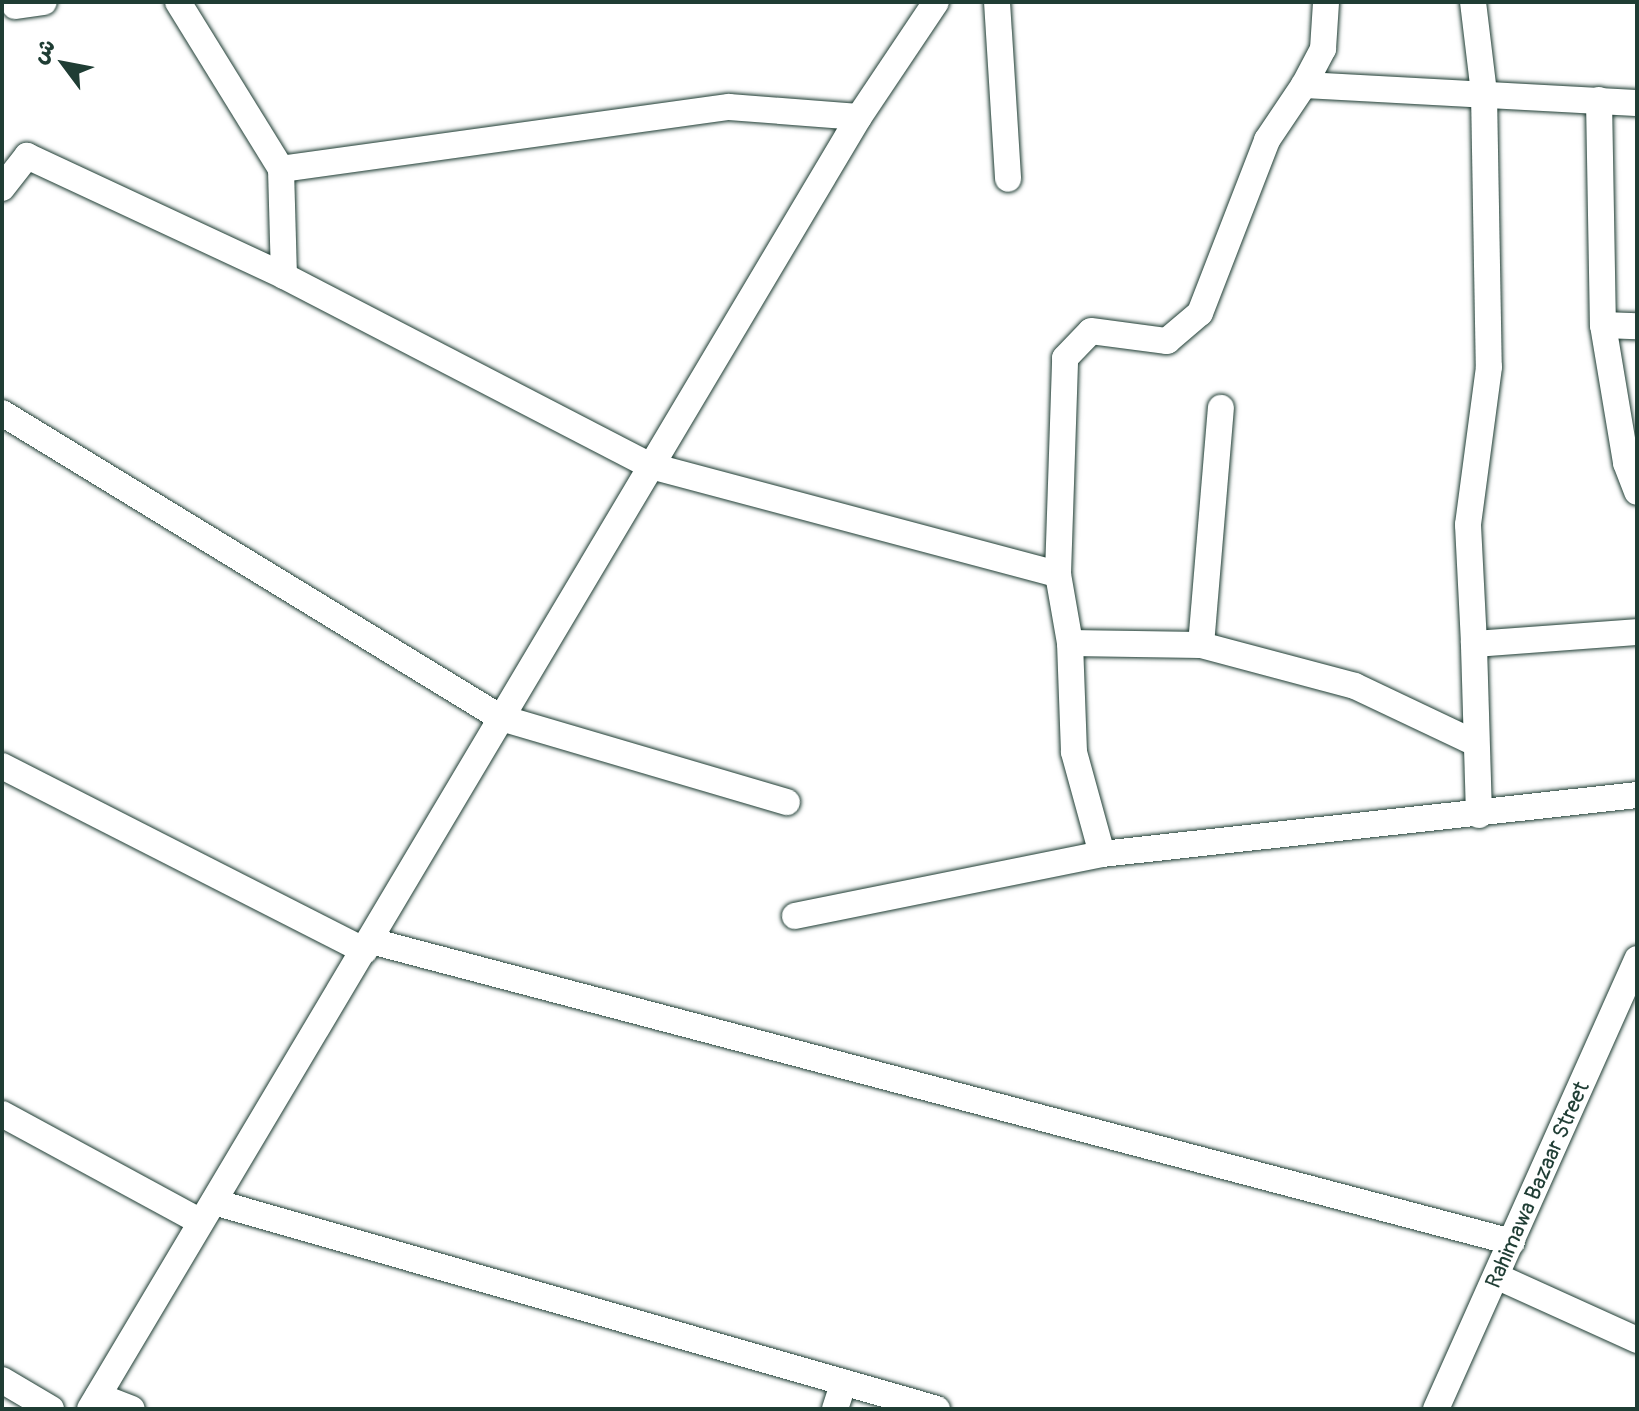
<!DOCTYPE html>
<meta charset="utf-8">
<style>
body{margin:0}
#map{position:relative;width:1639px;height:1411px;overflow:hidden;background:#fff;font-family:Pangolin,"Playpen Sans Arabic",sans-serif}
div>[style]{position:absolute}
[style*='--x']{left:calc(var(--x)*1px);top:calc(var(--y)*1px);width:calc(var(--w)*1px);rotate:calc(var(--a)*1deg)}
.roads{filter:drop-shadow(0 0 2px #1f3d34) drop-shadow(0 0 2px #1f3d34)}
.street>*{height:26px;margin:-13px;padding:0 13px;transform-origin:13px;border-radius:13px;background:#fff}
span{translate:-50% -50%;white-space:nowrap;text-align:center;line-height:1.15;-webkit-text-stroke:6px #fff;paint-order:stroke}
.street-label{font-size:22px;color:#1f3d34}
.frame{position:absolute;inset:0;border:4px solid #1f3d34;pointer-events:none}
.north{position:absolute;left:24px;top:24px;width:80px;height:80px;-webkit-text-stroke:6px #fff;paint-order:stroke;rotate:302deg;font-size:22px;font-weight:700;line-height:32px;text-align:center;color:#1f3d34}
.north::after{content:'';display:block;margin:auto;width:28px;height:36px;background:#1f3d34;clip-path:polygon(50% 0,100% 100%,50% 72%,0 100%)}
</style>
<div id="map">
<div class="roads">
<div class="street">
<div style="--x:178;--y:2;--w:196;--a:58.3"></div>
<div style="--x:281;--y:169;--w:107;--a:88.4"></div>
<div style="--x:997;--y:2;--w:177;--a:86.4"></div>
<div style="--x:1473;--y:2;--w:92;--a:83.1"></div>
<div style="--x:1484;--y:93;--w:274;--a:89"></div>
<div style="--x:1489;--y:367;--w:159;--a:97.6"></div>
<div style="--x:1468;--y:525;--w:119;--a:87.1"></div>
<div style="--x:15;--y:6;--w:29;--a:-8"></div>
<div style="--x:1304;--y:85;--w:41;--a:-62.2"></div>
<div style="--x:1323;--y:49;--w:47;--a:-86.3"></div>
<div style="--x:1599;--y:100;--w:225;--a:89"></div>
<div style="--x:1603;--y:325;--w:34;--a:2"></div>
<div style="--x:281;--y:169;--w:452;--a:-7.9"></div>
<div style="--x:729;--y:107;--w:130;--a:4.4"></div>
<div style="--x:2;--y:188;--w:41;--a:-52"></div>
<div style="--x:27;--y:156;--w:284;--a:25"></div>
<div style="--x:284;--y:276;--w:413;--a:27.4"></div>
<div style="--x:651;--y:466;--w:421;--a:14.9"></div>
<div style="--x:1603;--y:325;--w:140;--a:80.5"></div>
<div style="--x:1626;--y:463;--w:31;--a:69"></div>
<div style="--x:2;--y:413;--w:585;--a:31.43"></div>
<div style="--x:501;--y:718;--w:298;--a:16.4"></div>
<div style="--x:1070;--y:643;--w:131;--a:0.9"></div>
<div style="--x:1201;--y:645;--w:159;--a:14.9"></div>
<div style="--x:1355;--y:686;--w:133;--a:25.4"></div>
<div style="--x:1201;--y:645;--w:238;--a:-85.2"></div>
<div style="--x:2;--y:766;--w:407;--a:27"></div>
<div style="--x:1479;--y:815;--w:171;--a:-91.7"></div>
<div style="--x:1474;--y:644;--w:163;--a:-4.2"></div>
<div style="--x:1102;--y:854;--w:106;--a:-105.4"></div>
<div style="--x:1074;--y:752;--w:109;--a:-92.1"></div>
<div style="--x:1070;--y:643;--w:70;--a:-99.9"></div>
<div style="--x:1058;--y:574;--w:216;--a:-88.1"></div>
<div style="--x:1065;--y:358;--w:37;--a:-46"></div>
<div style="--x:1091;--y:331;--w:77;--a:7.5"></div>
<div style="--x:1167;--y:341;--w:43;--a:-40.3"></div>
<div style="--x:1200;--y:313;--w:186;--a:-68.8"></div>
<div style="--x:1267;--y:140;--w:66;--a:-56.1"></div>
<div style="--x:1304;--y:85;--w:333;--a:3.1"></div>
<div style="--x:795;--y:916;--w:313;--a:-11.4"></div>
<div style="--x:1102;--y:854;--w:538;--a:-6.29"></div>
<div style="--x:371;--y:941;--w:1180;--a:14.78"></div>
<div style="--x:2;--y:1114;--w:226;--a:28.5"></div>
<div style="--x:214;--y:1202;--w:752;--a:15.98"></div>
<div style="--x:1496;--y:1276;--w:155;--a:24.4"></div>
<div style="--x:2;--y:1380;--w:57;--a:30.6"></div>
<div style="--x:98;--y:1396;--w:36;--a:21"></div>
<div style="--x:90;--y:1409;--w:1504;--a:-59.24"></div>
<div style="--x:859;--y:117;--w:138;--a:-56.2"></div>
<div style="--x:835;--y:1409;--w:28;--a:-72"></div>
<div style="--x:1436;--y:1409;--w:493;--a:-65.9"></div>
</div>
</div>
<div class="street-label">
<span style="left:1538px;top:1185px;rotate:-66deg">Rahimawa Bazaar Street</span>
</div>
<div class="frame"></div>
<div class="north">ش</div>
</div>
